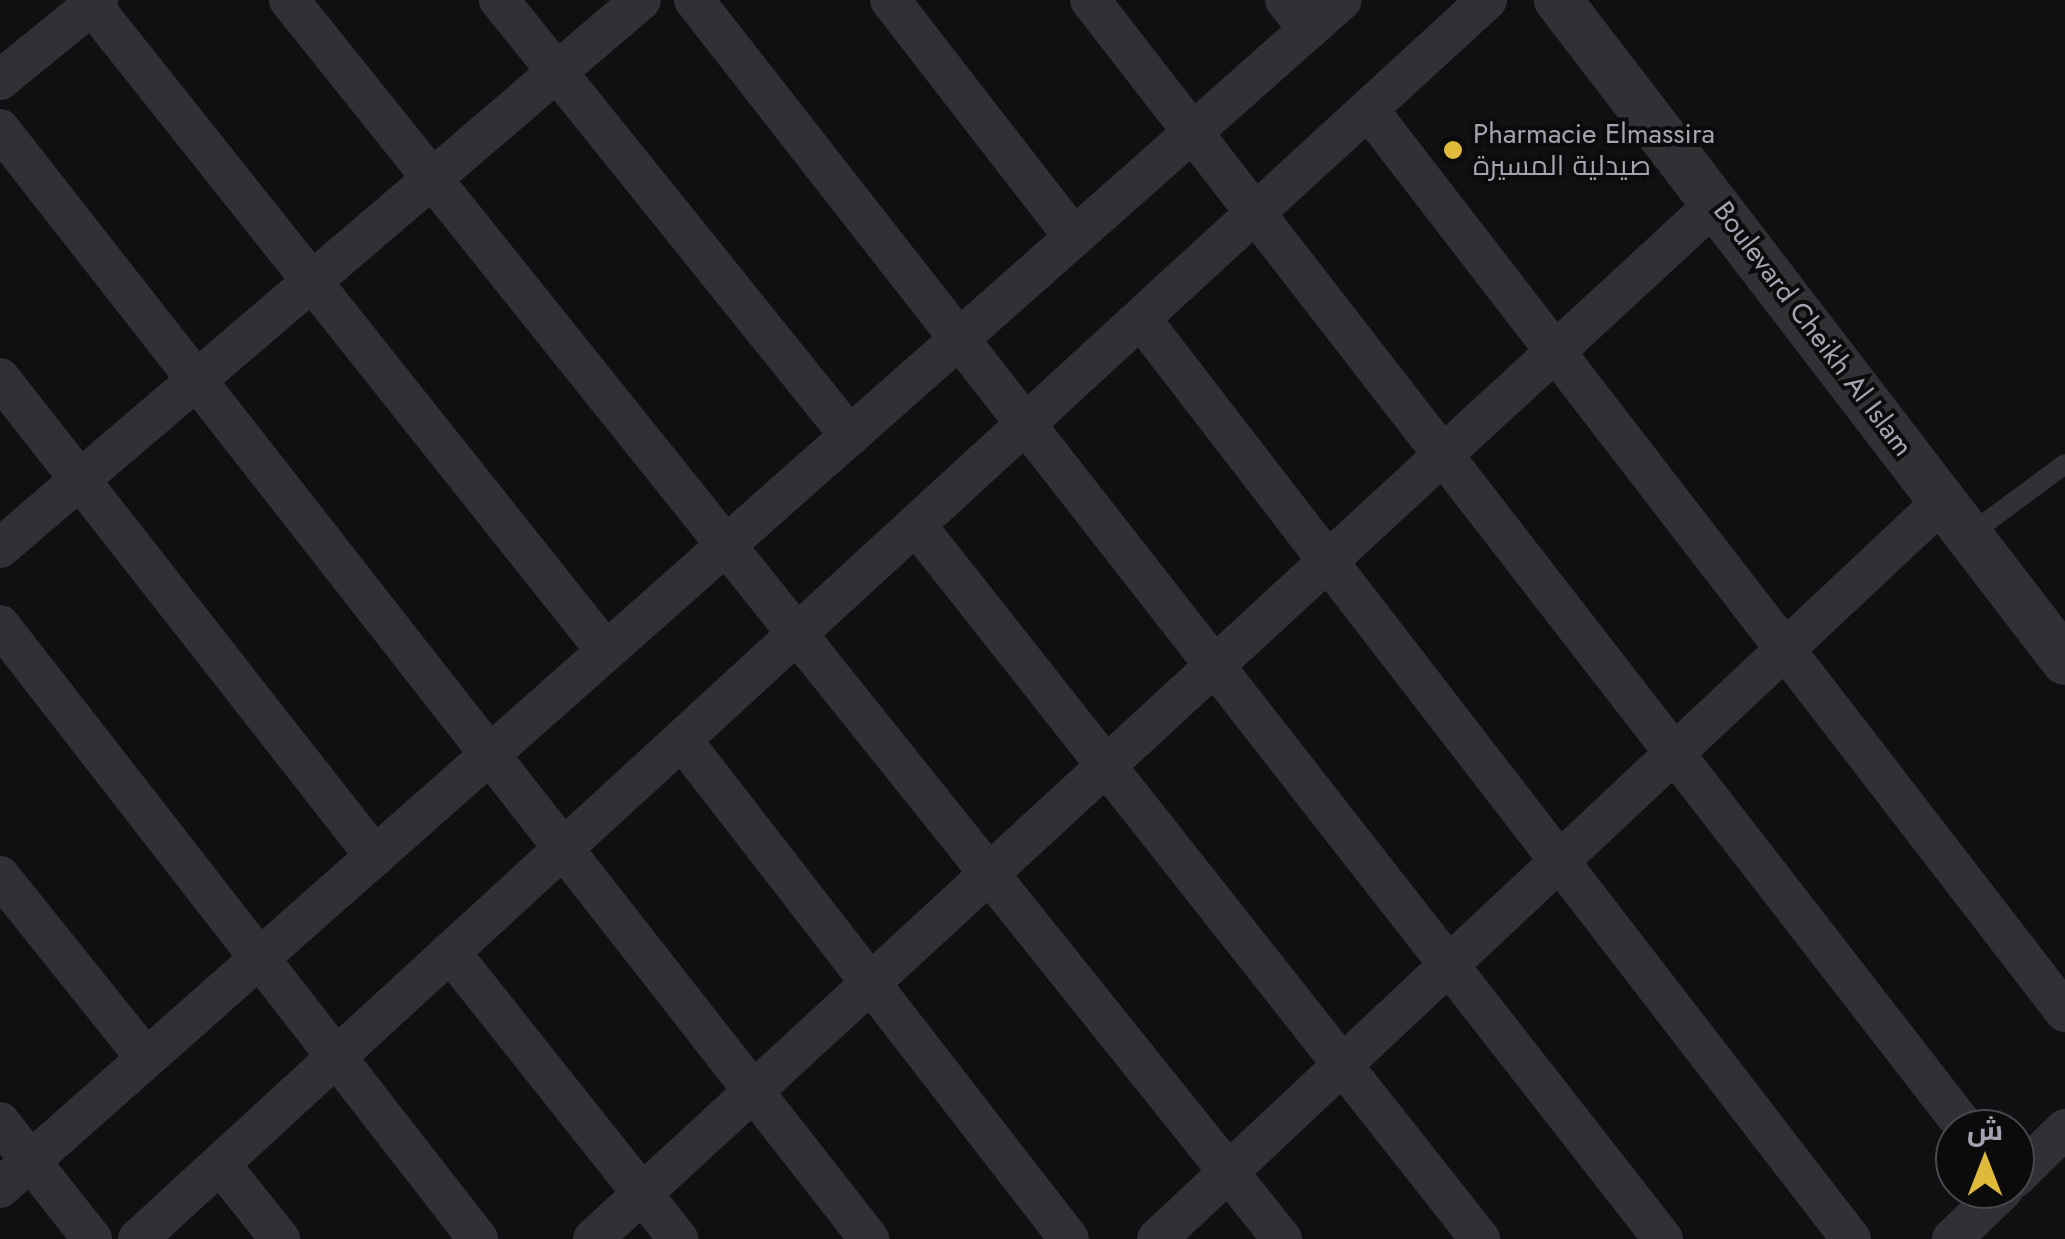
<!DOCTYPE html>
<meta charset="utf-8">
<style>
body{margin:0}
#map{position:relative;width:2065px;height:1239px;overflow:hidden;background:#100f11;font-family:Jost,Cairo,sans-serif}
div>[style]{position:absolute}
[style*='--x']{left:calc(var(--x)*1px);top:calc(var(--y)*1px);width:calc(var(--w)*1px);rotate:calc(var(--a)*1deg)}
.service>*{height:20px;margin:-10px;padding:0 10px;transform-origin:10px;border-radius:10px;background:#313135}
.minor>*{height:40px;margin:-20px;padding:0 20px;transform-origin:20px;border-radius:20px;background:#313135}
.tertiary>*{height:48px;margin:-24px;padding:0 24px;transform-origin:24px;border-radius:24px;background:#313135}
.dots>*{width:28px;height:28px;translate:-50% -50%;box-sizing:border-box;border:5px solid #0b0b0c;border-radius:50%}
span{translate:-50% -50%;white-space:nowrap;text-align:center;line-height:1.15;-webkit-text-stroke:8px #0b0b0c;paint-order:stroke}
.poi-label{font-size:28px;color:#a2a5b0}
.left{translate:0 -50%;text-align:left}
.street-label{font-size:28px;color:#a2a5b0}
.north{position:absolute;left:1935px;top:1109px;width:100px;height:100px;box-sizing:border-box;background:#0b0b0c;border:2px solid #47494e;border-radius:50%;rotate:0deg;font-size:28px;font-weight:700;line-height:40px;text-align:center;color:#a2a5b0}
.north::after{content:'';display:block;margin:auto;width:35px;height:45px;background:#deb93a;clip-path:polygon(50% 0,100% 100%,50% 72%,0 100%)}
</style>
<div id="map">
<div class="service">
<div style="--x:1969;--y:535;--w:119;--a:-36.5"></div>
</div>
<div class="minor">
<div style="--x:289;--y:0;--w:1588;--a:51.29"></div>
<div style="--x:499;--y:0;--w:560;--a:51.16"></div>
<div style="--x:694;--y:0;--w:1573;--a:51.97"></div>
<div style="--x:890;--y:0;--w:300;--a:52.2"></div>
<div style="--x:1090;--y:0;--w:1429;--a:52.19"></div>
<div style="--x:1285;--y:0;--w:38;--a:51"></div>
<div style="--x:92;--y:5;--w:826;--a:51.49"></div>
<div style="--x:0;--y:80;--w:127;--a:-39.2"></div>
<div style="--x:1368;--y:109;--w:1141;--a:52.34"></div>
<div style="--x:0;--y:129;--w:1410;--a:51.94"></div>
<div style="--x:1141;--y:319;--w:1162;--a:52.34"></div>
<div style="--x:0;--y:378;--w:608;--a:51.89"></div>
<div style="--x:916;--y:525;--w:910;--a:51.69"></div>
<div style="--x:0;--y:548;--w:843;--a:-40.53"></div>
<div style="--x:0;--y:625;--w:778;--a:52.1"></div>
<div style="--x:682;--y:740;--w:631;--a:52.2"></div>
<div style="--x:0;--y:876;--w:233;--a:51.3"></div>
<div style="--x:450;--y:952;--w:367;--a:51.5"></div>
<div style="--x:0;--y:1122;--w:149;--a:51.8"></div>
<div style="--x:220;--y:1164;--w:96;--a:51.3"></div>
<div style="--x:2015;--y:1178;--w:70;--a:-44.4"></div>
<div style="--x:0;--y:1188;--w:1792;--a:-41.52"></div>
<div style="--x:138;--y:1239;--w:1832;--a:-42.57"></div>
<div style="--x:593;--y:1239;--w:1529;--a:-42.69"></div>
<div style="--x:1157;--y:1239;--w:1078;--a:-43.2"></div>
<div style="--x:1952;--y:1239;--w:72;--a:-43.9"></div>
</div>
<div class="tertiary">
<div style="--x:1558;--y:0;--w:833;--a:52.51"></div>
</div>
<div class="dots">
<div style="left:1453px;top:150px;background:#deb93a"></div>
</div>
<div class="poi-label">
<span class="left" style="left:1473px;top:150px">Pharmacie Elmassira<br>صيدلية المسيرة</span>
</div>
<div class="street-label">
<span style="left:1813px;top:329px;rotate:53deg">Boulevard Cheikh Al Islam</span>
</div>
<div class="north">ش</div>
</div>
